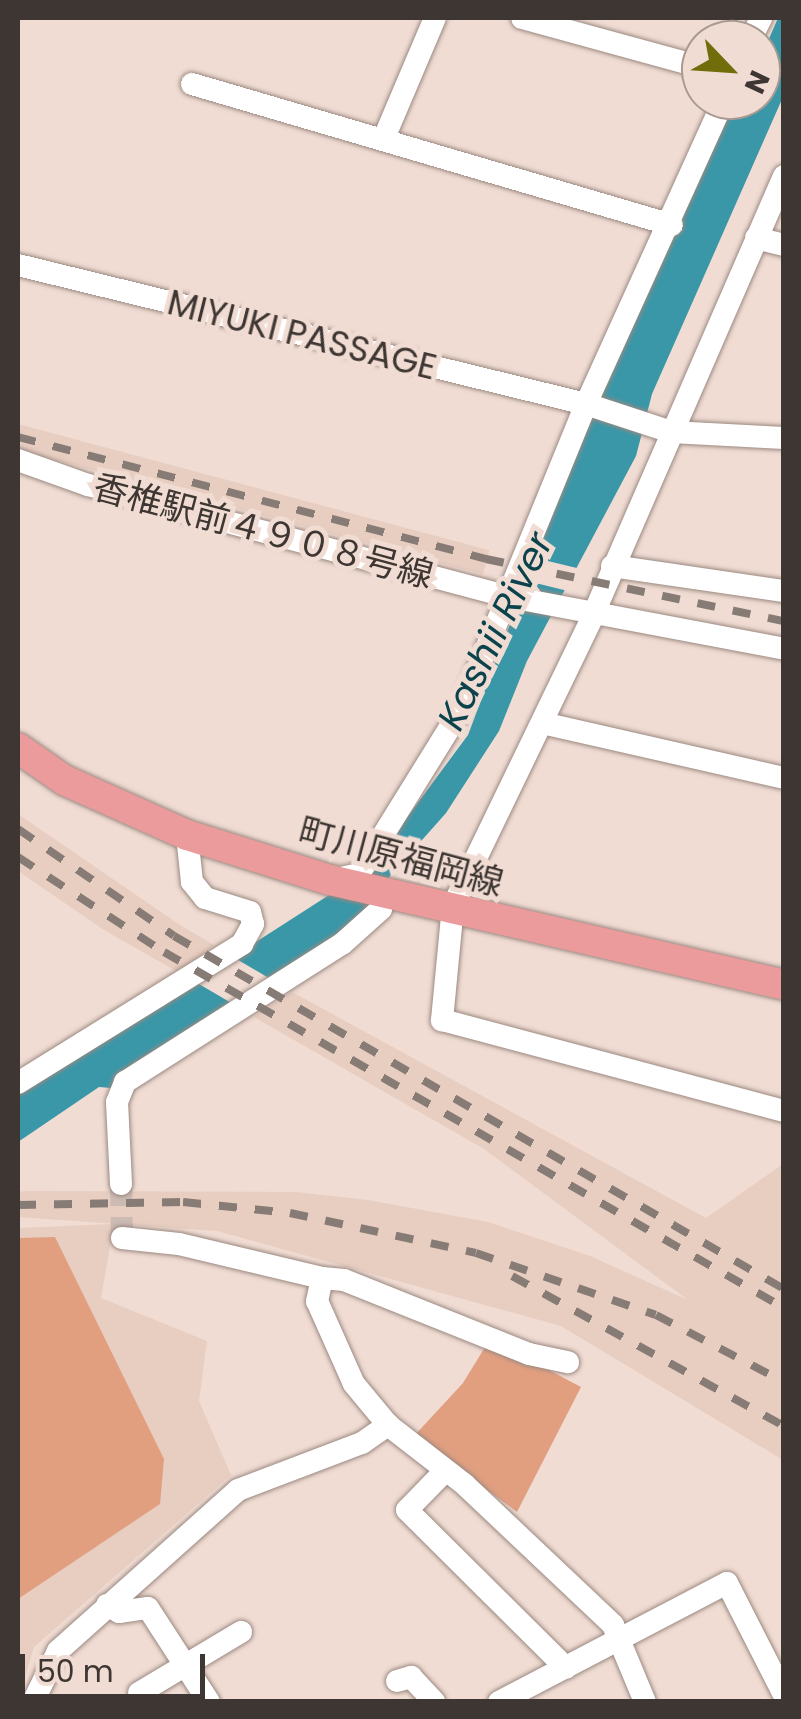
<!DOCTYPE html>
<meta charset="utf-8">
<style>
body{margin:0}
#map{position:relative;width:801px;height:1719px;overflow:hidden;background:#f0dcd3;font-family:Poppins,"Noto Sans JP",sans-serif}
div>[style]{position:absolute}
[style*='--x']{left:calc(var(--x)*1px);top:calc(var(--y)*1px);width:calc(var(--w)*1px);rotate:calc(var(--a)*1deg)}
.built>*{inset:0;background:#e8cdc1;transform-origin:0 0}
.green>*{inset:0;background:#e19f80}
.water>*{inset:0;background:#3997a8}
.pier>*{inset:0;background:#f0dcd3}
.minor-tunnel>*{height:22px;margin-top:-11px;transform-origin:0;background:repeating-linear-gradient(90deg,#ccbbb3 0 22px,transparent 0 33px)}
.roads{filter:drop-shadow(0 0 2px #9b8981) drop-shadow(0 0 2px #9b8981)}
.minor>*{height:22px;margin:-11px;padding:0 11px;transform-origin:11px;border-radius:11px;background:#fff}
.major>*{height:30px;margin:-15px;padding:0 15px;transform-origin:15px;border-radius:15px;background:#ec9b9c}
.rail>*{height:8px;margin-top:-4px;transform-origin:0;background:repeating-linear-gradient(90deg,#877b75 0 18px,transparent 0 36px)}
span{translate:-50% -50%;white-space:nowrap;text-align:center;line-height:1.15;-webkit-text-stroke:10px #f0dcd3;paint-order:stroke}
.street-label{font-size:35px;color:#3d3632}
.water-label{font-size:38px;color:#0a434c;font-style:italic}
.frame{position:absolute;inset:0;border:20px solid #3d3632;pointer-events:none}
.north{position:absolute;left:681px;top:20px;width:100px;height:100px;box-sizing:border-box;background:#f0dcd3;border:2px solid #a89a93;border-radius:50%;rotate:115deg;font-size:28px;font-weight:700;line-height:40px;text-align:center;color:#3d3632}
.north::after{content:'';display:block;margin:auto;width:35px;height:45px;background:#716d0b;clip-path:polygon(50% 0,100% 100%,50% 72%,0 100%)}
.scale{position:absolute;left:20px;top:1654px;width:185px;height:45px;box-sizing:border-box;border:5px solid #3d3632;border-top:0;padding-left:12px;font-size:30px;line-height:35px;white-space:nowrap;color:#3d3632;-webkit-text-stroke:8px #f0dcd3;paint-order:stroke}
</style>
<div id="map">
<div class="built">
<div style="left:18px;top:424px;width:488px;height:25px;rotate:15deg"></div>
<div style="clip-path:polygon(18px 814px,180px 925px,214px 945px,178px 972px,104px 930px,18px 871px)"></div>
<div style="clip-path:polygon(292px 992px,706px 1218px,783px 1164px,783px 1460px,561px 1326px,217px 1231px,18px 1217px,18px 1192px,26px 1191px,296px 1192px,368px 1200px,488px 1222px,590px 1256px,688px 1300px,484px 1149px,254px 1017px)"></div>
<div style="clip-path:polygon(114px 1224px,101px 1298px,207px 1341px,199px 1401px,231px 1475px,34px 1647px,18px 1701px,18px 1228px)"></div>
</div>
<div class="green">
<div style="clip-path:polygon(55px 1237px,164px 1459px,160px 1504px,18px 1599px,18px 1238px)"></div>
<div style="clip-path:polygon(490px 1339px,581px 1387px,517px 1512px,414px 1436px,463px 1383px)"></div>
</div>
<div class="water">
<div style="clip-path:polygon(778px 18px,783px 18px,783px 97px,652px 394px,636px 456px,527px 661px,499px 731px,446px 813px,383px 884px,363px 920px,111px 1088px,99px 1087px,18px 1142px,18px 1095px,368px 870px,468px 735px,581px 437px,735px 100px,761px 100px,761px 57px)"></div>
</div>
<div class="pier">
<div style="clip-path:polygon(523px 555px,585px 570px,572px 592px,515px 578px)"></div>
<div style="clip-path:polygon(228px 954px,279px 984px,245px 1011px,187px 977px)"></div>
</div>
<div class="minor-tunnel">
<div style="--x:121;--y:1184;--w:54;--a:88.9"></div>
</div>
<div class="roads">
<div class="minor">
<div style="--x:522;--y:18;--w:186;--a:15.3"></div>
<div style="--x:750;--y:40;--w:25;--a:-63"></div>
<div style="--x:192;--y:84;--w:500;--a:16.37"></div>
<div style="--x:384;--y:138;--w:130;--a:-67"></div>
<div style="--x:784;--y:176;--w:477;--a:113.5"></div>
<div style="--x:594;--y:614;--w:324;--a:115.8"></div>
<div style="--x:453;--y:906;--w:115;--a:95.5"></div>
<div style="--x:442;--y:1020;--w:354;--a:14.9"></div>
<div style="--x:756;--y:238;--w:29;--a:14"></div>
<div style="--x:18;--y:265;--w:585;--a:13.75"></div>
<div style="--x:586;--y:404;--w:89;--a:18.2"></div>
<div style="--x:671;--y:432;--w:113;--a:3"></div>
<div style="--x:18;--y:460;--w:74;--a:19.7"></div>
<div style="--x:88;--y:485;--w:437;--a:14.9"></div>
<div style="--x:510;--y:597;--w:279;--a:10.7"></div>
<div style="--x:612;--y:566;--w:174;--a:8.3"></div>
<div style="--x:542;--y:723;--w:248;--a:12.8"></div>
<div style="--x:336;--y:879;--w:24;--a:-12"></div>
<div style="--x:359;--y:874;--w:195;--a:-58.2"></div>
<div style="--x:462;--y:708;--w:328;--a:-67.8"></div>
<div style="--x:586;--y:404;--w:334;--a:-65.6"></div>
<div style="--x:18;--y:1083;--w:264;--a:-31.8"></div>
<div style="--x:242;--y:944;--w:23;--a:-61"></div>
<div style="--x:253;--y:924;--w:12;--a:-104"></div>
<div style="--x:250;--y:912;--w:47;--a:-162.7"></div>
<div style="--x:205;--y:898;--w:21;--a:-129"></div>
<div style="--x:192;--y:882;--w:47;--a:-96.1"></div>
<div style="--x:121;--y:1184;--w:82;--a:-92.8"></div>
<div style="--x:117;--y:1102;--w:22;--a:-68"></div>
<div style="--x:125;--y:1082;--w:257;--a:-32.5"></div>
<div style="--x:342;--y:944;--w:52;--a:-41.9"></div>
<div style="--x:381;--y:909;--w:13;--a:-77"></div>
<div style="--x:122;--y:1238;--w:57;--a:6"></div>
<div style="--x:179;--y:1244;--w:147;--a:13.4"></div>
<div style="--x:322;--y:1278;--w:24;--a:102"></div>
<div style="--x:317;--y:1301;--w:91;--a:66"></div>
<div style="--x:354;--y:1384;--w:53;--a:50.3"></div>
<div style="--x:388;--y:1425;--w:96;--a:37.8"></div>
<div style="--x:464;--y:1484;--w:205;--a:43.4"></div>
<div style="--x:613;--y:1625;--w:83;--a:67.4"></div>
<div style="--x:322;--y:1278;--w:22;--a:5"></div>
<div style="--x:344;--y:1280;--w:199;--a:21.8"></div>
<div style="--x:529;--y:1354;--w:40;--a:12"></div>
<div style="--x:445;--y:1471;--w:54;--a:134.3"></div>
<div style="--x:407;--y:1510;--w:224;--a:44.8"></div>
<div style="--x:107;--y:1605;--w:14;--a:30"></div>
<div style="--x:119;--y:1612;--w:29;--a:-8"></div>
<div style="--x:148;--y:1608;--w:112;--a:57"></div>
<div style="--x:397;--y:1681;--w:15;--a:-16"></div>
<div style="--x:411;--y:1677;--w:34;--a:47"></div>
<div style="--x:139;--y:1693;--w:119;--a:-30.9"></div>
<div style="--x:33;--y:1702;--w:57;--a:-63.9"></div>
<div style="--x:58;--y:1651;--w:241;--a:-41.8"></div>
<div style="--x:238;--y:1490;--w:133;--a:-20.8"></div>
<div style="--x:362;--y:1443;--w:32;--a:-35"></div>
<div style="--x:499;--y:1702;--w:257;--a:-27.6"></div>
<div style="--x:727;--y:1583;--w:126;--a:63"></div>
</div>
<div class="major">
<div style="--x:18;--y:748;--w:56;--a:34.8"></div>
<div style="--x:64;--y:780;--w:135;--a:24.1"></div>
<div style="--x:187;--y:835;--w:150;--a:17.5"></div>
<div style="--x:330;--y:880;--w:466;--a:13"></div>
</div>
</div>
<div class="rail">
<div style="--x:18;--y:437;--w:484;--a:14.6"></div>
<div style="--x:486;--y:559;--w:304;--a:11.8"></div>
<div style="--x:18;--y:829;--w:189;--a:34.4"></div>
<div style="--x:174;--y:936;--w:705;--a:30.06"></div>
<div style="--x:18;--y:857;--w:174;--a:33.1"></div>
<div style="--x:164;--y:952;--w:715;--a:29.86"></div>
<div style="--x:18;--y:1205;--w:165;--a:-1"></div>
<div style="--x:183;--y:1202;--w:108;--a:5.9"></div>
<div style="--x:290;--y:1213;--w:190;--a:12.1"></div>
<div style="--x:476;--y:1253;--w:190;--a:19"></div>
<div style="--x:656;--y:1315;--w:144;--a:27.6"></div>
<div style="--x:512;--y:1276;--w:311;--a:28.9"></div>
</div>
<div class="street-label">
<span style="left:302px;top:335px;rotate:14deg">MIYUKI PASSAGE</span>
<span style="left:263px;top:531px;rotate:15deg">香椎駅前４９０８号線</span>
<span style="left:401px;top:857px;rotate:15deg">町川原福岡線</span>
</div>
<div class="water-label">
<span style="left:495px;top:631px;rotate:-64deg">Kashii River</span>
</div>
<div class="frame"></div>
<div class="north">N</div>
<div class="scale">50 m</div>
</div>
